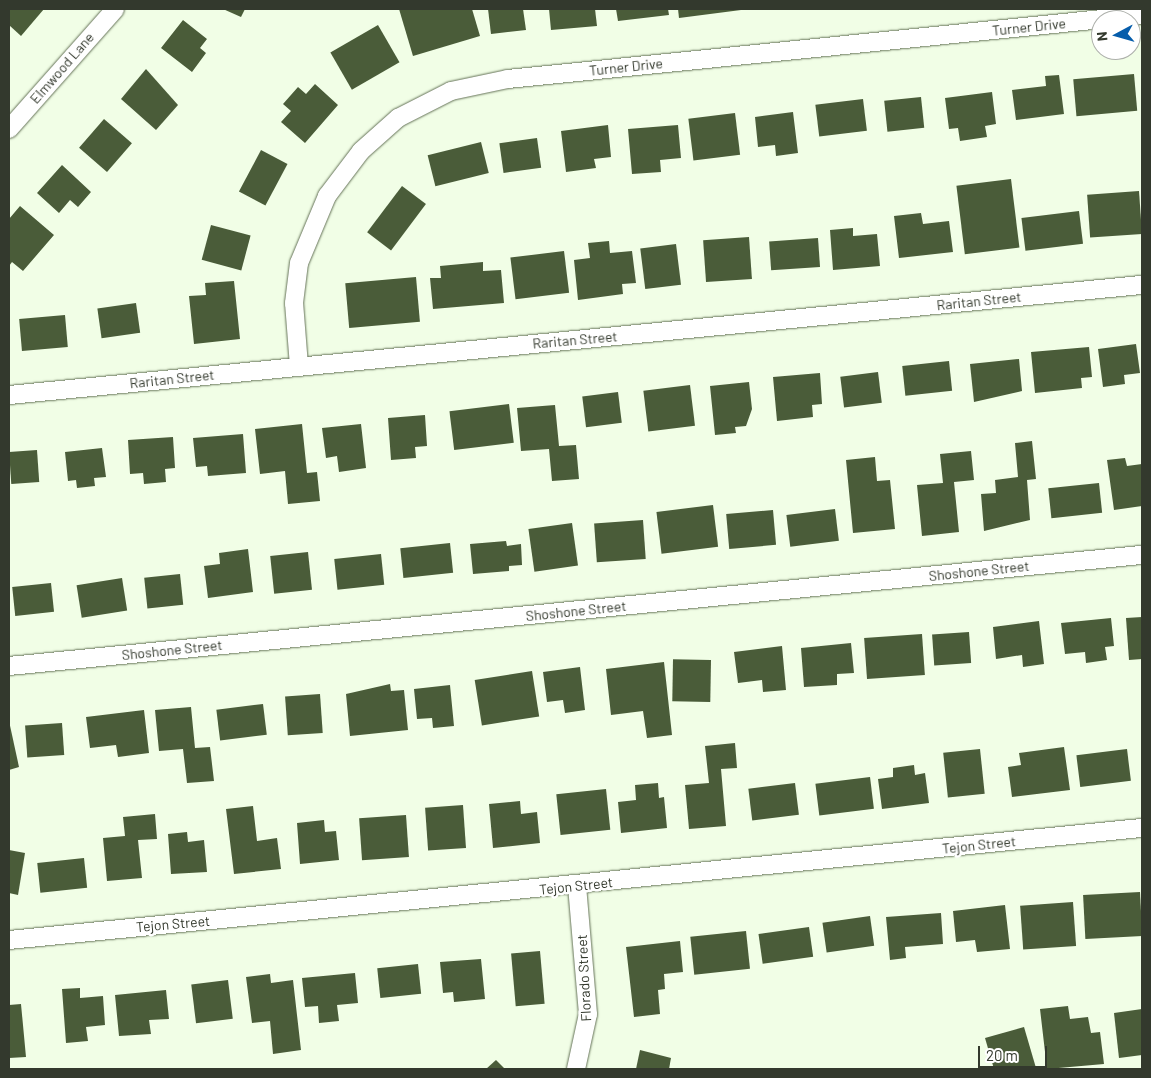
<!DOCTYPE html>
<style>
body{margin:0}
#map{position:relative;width:1151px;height:1078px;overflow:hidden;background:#f1fee6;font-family:Barlow,sans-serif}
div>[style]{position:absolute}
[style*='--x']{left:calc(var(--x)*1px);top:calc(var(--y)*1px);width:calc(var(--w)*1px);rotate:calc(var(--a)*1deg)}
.building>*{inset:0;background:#4a5c39;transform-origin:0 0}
.roads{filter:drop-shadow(0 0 1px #657358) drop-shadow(0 0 1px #657358)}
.minor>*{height:18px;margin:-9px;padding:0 9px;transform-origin:9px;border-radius:9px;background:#fff}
span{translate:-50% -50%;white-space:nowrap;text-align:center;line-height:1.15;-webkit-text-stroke:5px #fff;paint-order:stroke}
.street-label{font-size:14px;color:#33392d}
.frame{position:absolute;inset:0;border:10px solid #33392d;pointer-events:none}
.north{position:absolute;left:1091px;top:10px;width:50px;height:50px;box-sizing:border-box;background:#fff;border:1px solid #adb0ab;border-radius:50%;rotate:264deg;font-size:14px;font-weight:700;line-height:20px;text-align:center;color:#33392d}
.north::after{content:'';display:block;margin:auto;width:18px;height:22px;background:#065dab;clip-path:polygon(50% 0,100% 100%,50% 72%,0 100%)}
.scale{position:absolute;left:978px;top:1046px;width:69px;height:22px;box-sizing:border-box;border:2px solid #33392d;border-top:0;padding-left:6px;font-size:15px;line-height:18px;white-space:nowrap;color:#33392d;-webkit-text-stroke:4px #fff;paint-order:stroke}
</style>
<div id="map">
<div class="building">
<div style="clip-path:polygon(9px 9px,44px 9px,21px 36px,9px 25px)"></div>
<div style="clip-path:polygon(223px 9px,245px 9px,241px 17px)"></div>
<div style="clip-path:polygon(399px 9px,472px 9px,480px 36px,413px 56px)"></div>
<div style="clip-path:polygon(488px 9px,523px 9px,526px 30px,491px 34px)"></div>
<div style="clip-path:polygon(549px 9px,595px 9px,597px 26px,551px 30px)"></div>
<div style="clip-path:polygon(616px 9px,668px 9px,669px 15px,618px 21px)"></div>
<div style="clip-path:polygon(678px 9px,741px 9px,741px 10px,679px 18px)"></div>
<div style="clip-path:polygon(183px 20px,207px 39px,200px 48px,206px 53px,192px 72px,161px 48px)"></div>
<div style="left:378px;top:25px;width:43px;height:55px;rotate:60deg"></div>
<div style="clip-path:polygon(146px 69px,178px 105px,156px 130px,121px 99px)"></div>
<div style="left:1134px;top:74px;width:37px;height:61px;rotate:85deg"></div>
<div style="clip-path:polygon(1059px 75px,1064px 114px,1016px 120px,1012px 90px,1046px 86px,1045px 76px)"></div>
<div style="clip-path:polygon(315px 84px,338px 105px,305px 143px,281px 122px,291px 111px,283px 104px,298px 87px,306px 94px)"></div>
<div style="clip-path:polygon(992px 92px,996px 124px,985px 126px,987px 137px,960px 141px,958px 128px,949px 129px,945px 98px)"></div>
<div style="left:921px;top:97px;width:31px;height:37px;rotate:84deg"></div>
<div style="left:863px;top:99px;width:32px;height:48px;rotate:83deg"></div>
<div style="clip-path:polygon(793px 112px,798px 153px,776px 156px,775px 145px,758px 147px,755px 117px)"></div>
<div style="left:735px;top:113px;width:42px;height:47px;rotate:83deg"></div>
<div style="left:104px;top:119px;width:37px;height:38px;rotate:41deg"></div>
<div style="clip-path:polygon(608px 125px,611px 157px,594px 159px,596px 168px,566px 172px,561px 131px)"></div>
<div style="clip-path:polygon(678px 125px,681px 158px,660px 160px,661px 172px,632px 174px,628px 129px)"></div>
<div style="left:537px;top:138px;width:30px;height:38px;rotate:82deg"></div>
<div style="left:481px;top:142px;width:32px;height:55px;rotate:76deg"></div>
<div style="left:261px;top:150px;width:30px;height:47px;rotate:28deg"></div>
<div style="clip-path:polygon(62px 165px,91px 192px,78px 207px,70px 200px,59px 213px,37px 193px)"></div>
<div style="left:1011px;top:179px;width:69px;height:55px;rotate:83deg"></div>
<div style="left:402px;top:186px;width:30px;height:58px;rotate:37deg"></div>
<div style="left:1139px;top:191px;width:43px;height:52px;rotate:86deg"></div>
<div style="clip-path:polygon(20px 206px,54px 235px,23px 271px,12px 262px,9px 266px,9px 219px)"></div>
<div style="left:1079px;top:211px;width:33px;height:58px;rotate:83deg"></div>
<div style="clip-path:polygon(921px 213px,923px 224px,949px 221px,953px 252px,899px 258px,894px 216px)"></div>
<div style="left:211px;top:225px;width:41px;height:36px;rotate:15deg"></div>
<div style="clip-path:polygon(853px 228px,853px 236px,877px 234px,880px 266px,833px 270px,830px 230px)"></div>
<div style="left:749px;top:237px;width:42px;height:46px;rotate:86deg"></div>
<div style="left:818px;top:238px;width:29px;height:49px;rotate:86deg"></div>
<div style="clip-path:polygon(609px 241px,610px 253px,632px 251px,636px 283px,622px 284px,623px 294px,578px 300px,574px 260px,590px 258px,588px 243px)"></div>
<div style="left:676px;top:244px;width:41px;height:36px;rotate:83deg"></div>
<div style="left:564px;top:251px;width:42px;height:54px;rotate:83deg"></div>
<div style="clip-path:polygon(483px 262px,483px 271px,501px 270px,504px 303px,433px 309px,430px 278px,441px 278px,440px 266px)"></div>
<div style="left:416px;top:277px;width:45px;height:71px;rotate:85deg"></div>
<div style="clip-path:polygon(234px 281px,240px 339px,194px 344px,189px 296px,206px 295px,205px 283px)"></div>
<div style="left:136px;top:303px;width:30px;height:39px;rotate:82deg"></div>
<div style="left:65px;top:315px;width:32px;height:46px;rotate:85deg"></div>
<div style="clip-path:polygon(1136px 344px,1140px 373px,1124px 375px,1125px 384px,1103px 387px,1098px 349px)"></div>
<div style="clip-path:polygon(1089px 347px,1092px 377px,1081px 378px,1082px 388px,1035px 393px,1031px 352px)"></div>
<div style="clip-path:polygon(1019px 359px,1022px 391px,974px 402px,970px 364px)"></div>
<div style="left:949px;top:361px;width:30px;height:47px;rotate:84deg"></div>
<div style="left:878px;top:372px;width:31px;height:38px;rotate:83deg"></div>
<div style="clip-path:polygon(820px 373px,822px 404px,812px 405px,813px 417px,777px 421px,773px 377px)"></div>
<div style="clip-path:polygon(749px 382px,752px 409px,746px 426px,735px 427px,736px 433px,715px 435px,710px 386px)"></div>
<div style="left:690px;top:385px;width:41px;height:47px;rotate:83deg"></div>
<div style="left:618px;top:392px;width:31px;height:36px;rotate:83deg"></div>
<div style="left:509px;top:404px;width:39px;height:60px;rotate:83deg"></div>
<div style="clip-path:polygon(555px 405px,559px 446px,576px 445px,579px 479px,552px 481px,549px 449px,521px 451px,517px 408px)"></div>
<div style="clip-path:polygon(425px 415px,427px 446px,415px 447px,416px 458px,391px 460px,388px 418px)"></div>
<div style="clip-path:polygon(302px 424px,307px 473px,317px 472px,320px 501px,288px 504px,285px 471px,260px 474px,255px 429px)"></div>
<div style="clip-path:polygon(361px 424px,366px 468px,339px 472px,337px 456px,326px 458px,322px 428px)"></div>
<div style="clip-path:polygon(243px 434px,246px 473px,208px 476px,207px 466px,196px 467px,193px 438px)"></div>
<div style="clip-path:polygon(173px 437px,175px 468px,165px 469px,166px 482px,144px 484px,143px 473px,130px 474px,128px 440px)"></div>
<div style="clip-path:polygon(1032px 441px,1036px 479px,1027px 480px,1030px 520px,984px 531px,981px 494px,996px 493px,995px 480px,1018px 477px,1015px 443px)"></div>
<div style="clip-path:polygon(102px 448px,106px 477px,94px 478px,95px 486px,77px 488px,76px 480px,68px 481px,65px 452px)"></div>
<div style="left:37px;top:450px;width:32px;height:28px;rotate:86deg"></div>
<div style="clip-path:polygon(971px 451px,974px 480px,954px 482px,959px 532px,922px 536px,917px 485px,943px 483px,940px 454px)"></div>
<div style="clip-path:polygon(875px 457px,877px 481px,890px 480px,895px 529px,853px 533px,846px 460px)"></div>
<div style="clip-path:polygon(1125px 458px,1127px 466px,1142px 464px,1142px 506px,1114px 510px,1107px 460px)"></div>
<div style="left:1099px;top:483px;width:30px;height:51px;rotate:84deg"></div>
<div style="left:713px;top:505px;width:42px;height:57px;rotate:83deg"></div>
<div style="left:835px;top:509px;width:32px;height:49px;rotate:83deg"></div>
<div style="left:773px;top:510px;width:35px;height:47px;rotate:85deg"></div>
<div style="left:643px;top:520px;width:39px;height:49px;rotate:86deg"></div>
<div style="left:572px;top:523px;width:43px;height:44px;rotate:82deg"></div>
<div style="clip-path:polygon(506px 541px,507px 546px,521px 544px,522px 565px,509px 566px,509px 571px,473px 574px,470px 544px)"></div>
<div style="left:450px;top:543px;width:30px;height:50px;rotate:84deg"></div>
<div style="clip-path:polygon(248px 549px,253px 592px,208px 598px,204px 566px,220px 564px,219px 553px)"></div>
<div style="left:308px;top:552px;width:38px;height:38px;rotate:84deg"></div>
<div style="left:381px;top:554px;width:31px;height:47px;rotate:84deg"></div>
<div style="left:180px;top:574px;width:31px;height:36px;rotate:84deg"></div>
<div style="left:122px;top:578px;width:33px;height:46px;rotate:81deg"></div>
<div style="left:51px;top:583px;width:29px;height:39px;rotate:84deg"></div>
<div style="clip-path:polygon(1142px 617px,1142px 659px,1129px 660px,1126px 618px)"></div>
<div style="clip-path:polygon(1111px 618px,1114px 646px,1105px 647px,1107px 660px,1086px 663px,1085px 652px,1065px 654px,1061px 623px)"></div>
<div style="clip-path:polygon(1039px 621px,1044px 664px,1023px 667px,1022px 655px,996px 659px,993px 627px)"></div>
<div style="left:969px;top:632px;width:31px;height:37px;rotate:86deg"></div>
<div style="left:922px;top:634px;width:41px;height:58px;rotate:86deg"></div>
<div style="clip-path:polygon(851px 643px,854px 673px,837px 674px,837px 685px,804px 687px,801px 648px)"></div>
<div style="clip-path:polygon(782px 646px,786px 690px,763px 692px,762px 680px,738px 683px,734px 652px)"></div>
<div style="left:711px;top:660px;width:42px;height:38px;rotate:91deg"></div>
<div style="clip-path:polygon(664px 662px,672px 735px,647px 738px,643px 711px,611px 715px,606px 669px)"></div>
<div style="clip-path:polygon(580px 667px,585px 710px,565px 713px,563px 700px,547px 702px,543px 672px)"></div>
<div style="left:532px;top:671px;width:46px;height:58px;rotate:81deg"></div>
<div style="clip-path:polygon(390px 684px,391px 691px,404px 690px,408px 730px,350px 736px,346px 694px)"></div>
<div style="clip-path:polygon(450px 685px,454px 726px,433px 728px,432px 718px,417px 719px,414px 689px)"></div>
<div style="left:320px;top:694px;width:39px;height:35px;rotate:86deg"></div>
<div style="left:263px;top:704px;width:31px;height:47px;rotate:83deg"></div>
<div style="clip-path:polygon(191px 707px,195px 748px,210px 747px,214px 781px,187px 783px,183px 749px,159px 751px,155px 710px)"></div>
<div style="clip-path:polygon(144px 710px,149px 753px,118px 757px,116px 745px,90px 748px,86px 717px)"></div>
<div style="clip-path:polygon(9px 721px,19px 767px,9px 770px)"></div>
<div style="left:62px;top:723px;width:32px;height:37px;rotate:86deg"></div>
<div style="clip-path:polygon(735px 743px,737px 768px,721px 769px,726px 826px,689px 829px,685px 785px,709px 783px,705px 746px)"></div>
<div style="clip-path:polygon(1064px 747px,1070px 790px,1012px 797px,1008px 767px,1021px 765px,1019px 753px)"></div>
<div style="left:980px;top:749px;width:45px;height:37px;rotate:84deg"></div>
<div style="left:1127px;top:749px;width:32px;height:51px;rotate:83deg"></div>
<div style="clip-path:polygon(914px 765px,915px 775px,925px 773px,929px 803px,882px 809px,878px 779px,893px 777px,893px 768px)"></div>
<div style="left:870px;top:777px;width:32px;height:55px;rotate:83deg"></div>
<div style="clip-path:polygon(658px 783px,659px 798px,664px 797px,667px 828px,621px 833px,618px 802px,636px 800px,635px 785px)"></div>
<div style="left:795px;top:783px;width:32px;height:47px;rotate:83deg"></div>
<div style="left:606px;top:789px;width:41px;height:50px;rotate:84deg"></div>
<div style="clip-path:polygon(520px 801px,521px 814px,537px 812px,540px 843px,493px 848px,489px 804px)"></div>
<div style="left:463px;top:805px;width:43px;height:38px;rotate:86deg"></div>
<div style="clip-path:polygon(253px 806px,257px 841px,277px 838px,281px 869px,234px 874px,226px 809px)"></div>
<div style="clip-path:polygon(155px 814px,157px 839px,138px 840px,142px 878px,107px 881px,103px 838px,125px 836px,123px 817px)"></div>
<div style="left:406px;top:815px;width:42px;height:47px;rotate:86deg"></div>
<div style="clip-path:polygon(324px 820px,325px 832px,336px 831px,339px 860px,300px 864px,297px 823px)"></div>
<div style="clip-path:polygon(187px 832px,188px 842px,204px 840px,207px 872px,171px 874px,168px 834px)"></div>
<div style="clip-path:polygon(9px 850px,25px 853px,18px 895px,9px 893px)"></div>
<div style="left:84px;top:858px;width:30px;height:47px;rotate:84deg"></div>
<div style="left:1140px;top:892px;width:44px;height:57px;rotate:87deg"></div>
<div style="left:1073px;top:902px;width:44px;height:53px;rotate:86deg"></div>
<div style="clip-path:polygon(1005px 905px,1010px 949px,977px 952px,975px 940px,956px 942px,953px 911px)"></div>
<div style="clip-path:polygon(941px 913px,943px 944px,905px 947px,906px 958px,890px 960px,886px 917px)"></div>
<div style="left:870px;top:916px;width:30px;height:48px;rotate:82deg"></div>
<div style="left:809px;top:927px;width:30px;height:51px;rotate:82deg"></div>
<div style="left:746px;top:931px;width:38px;height:56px;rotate:84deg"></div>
<div style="clip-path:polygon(680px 941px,683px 972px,664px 974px,665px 989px,658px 990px,660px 1014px,634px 1017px,626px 947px)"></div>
<div style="left:540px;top:951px;width:53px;height:29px;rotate:85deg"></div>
<div style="clip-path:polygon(481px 959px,485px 999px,454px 1002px,453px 992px,443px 993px,440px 962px)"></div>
<div style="left:418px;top:964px;width:30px;height:41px;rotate:84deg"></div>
<div style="clip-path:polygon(355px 973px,358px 1003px,337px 1005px,339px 1021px,319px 1023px,318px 1006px,305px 1007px,302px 978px)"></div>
<div style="clip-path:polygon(270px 974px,271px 983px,293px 980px,301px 1050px,273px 1054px,270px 1021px,252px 1023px,246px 977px)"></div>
<div style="left:228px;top:980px;width:39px;height:37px;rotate:83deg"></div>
<div style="clip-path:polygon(80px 988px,80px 998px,103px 996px,105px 1025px,86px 1027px,88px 1041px,66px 1043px,62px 989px)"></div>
<div style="clip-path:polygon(166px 990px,169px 1019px,149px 1020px,151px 1034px,119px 1036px,115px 995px)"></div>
<div style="clip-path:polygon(21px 1004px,26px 1057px,9px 1058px,9px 1005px)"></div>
<div style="clip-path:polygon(1068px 1006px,1070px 1019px,1088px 1017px,1091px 1033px,1100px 1032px,1104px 1064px,1047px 1069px,1040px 1009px)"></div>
<div style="clip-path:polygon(1142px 1009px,1142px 1055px,1119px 1058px,1114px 1013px)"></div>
<div style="clip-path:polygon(1024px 1027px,1036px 1068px,994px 1069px,985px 1038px)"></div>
<div style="clip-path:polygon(640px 1050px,671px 1058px,669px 1069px,636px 1069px)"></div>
<div style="clip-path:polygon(496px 1060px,505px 1069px,486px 1069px)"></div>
</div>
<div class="roads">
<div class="minor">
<div style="--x:9;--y:129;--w:160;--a:-48.5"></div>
<div style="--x:299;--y:366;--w:63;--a:-94.5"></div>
<div style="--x:294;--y:303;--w:40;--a:-82.9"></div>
<div style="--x:299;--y:263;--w:73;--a:-67.3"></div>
<div style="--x:327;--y:196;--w:56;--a:-52.9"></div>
<div style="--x:361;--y:151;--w:50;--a:-41.7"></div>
<div style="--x:398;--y:118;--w:59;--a:-27"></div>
<div style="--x:451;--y:91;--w:58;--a:-11.9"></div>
<div style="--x:508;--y:79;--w:637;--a:-5.76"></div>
<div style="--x:9;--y:395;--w:1138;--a:-5.55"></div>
<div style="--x:9;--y:666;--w:1138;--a:-5.6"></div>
<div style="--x:9;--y:940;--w:1139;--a:-5.65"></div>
<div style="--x:576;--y:1069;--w:56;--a:-77.7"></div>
<div style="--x:588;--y:1014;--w:128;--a:-94.9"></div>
</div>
</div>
<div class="street-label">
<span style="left:1029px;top:27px;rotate:-6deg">Turner Drive</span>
<span style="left:626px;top:67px;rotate:-6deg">Turner Drive</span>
<span style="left:62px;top:68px;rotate:-49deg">Elmwood Lane</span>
<span style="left:979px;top:301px;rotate:-6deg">Raritan Street</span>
<span style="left:575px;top:340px;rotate:-5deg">Raritan Street</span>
<span style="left:172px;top:379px;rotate:-6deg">Raritan Street</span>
<span style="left:979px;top:571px;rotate:-6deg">Shoshone Street</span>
<span style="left:576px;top:611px;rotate:-6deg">Shoshone Street</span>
<span style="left:172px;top:650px;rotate:-6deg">Shoshone Street</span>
<span style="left:979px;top:845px;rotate:-6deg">Tejon Street</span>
<span style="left:576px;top:886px;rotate:-6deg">Tejon Street</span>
<span style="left:173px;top:924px;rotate:-5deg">Tejon Street</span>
<span style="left:584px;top:978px;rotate:-93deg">Florado Street</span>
</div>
<div class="frame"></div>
<div class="north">N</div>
<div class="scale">20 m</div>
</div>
